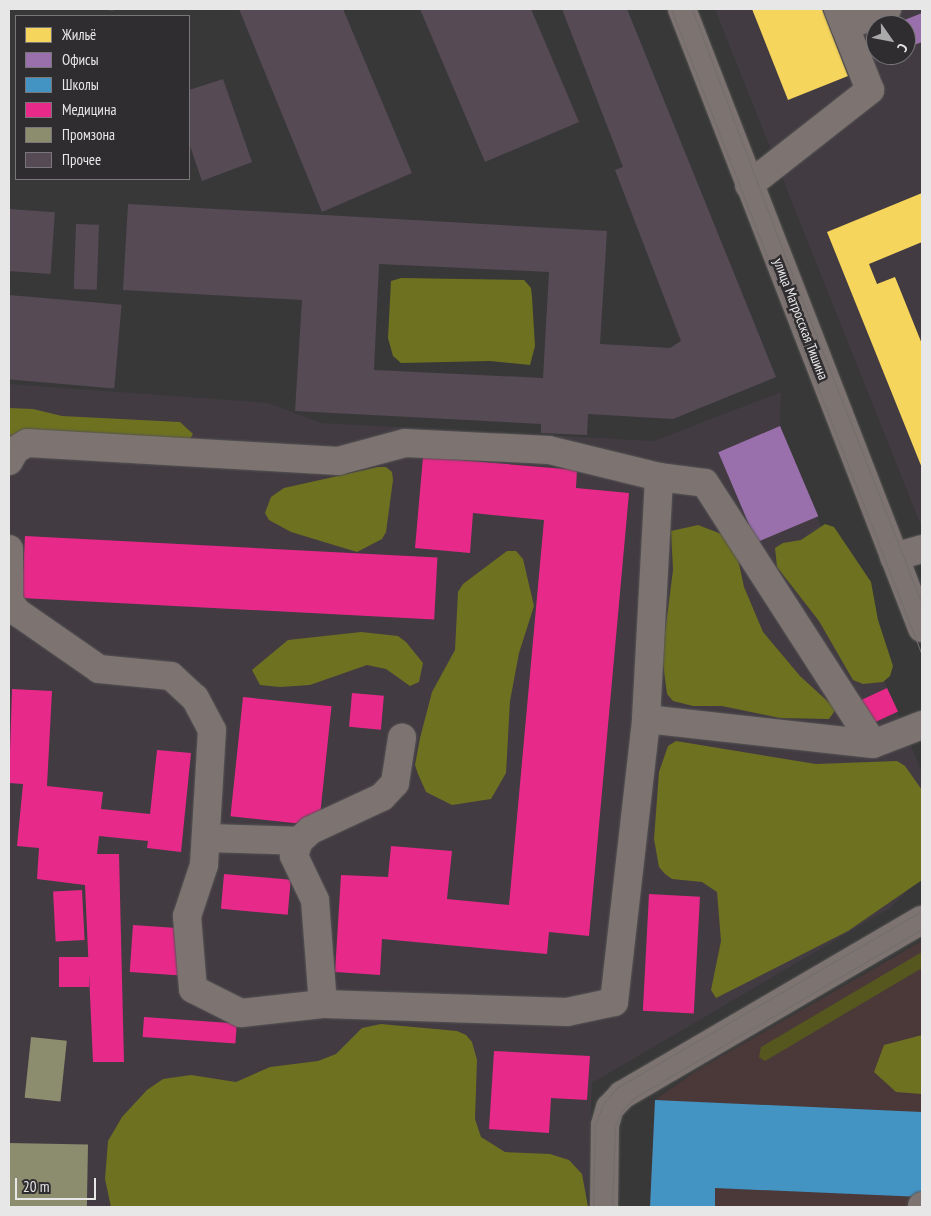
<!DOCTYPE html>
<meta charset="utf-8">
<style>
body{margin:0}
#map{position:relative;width:931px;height:1216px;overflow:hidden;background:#383838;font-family:"PT Sans Narrow",sans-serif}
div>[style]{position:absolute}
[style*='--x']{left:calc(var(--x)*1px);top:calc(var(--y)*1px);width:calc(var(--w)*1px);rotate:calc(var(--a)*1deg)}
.built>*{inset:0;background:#423b42}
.education>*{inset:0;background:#4b3939}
.green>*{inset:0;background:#55571f}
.forest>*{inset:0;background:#6e7120}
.homes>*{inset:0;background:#f6d55c}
.offices>*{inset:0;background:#9970ab;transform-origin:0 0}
.schools>*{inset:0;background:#4393c3}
.health>*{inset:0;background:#e7298a;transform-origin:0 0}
.industry>*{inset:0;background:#8c8c6e;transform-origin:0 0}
.building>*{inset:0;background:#564a55;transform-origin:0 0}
.roads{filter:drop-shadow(0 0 1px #545454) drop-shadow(0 0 1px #545454)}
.minor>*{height:28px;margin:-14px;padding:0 14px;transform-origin:14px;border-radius:14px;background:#7d7370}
.tram>*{height:1px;margin:-0.5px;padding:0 0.5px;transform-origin:0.5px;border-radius:0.5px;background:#736e6e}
span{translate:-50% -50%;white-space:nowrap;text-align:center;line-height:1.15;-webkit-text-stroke:5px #2f2d2f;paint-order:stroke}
.street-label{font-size:14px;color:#e8e7e8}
.frame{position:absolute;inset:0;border:10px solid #e8e7e8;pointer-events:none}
.legend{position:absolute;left:15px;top:15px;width:175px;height:165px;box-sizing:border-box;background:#2f2d2f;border:1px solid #797779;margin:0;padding:6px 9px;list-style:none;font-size:15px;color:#e8e7e8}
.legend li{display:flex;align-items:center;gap:10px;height:25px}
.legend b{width:25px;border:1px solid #797779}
.north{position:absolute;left:866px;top:15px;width:50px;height:50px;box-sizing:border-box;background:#2f2d2f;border:1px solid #797779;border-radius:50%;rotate:123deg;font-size:14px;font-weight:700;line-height:20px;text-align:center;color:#e8e7e8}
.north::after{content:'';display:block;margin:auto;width:18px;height:22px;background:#aaa;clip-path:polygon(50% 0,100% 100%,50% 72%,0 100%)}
.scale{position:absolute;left:15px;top:1178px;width:81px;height:22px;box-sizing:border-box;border:2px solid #e8e7e8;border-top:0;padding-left:6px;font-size:15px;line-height:18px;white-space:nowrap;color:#e8e7e8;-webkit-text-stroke:4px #2f2d2f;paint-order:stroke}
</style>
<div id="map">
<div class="built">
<div style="clip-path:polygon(evenodd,715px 9px,922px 9px,922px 528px,776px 162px,715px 9px,876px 25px,906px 25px,906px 55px,876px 55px,876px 25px)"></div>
<div style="clip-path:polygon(9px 384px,268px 403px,321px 423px,654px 441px,781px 392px,780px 426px,922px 773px,922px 877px,890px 908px,592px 1083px,587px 1207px,9px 1207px)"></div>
</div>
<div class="education">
<div style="clip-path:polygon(922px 941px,922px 1207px,650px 1207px,655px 1100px,696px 1071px)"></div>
</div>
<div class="green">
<div style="clip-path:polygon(922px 952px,922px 968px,765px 1061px,759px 1057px,761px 1047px)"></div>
</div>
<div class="forest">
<div style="clip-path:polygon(401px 278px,524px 280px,531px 288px,532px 297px,535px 346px,530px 365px,490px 361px,401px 363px,393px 356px,388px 338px,391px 281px)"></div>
<div style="clip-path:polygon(9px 408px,33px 409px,62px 416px,180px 422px,193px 434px,188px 442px,133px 435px,19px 433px,9px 436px)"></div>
<div style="clip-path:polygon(378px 467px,386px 467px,392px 472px,393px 480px,386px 532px,382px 539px,357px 552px,291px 532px,269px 520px,265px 513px,271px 497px,284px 488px)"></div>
<div style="clip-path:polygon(825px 524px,834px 527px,871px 582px,878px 620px,893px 666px,890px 676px,883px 682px,863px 684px,853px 680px,819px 621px,777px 567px,775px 548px,783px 543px,801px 540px)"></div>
<div style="clip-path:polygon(698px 525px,724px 535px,738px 559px,744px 587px,763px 632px,800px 676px,836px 709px,829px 719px,780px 718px,722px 706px,693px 706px,673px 701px,667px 694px,662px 656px,673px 570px,671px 531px)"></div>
<div style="clip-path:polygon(507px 551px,516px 551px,523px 559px,534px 606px,519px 653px,510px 701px,506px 773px,491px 799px,452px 805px,426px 792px,418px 774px,415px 765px,420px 738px,432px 692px,455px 650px,458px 592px,463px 584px)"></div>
<div style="clip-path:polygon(361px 632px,398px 636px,406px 642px,423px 663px,419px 682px,410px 686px,386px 669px,367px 665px,310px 685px,280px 687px,260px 685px,252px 670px,288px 640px)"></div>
<div style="clip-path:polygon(676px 741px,816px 764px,897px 761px,905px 766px,922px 790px,922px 880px,848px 931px,716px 998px,711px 990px,721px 941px,717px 892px,702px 882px,672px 879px,665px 874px,659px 867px,654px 839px,659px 772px,668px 746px)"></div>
<div style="clip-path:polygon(381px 1024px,457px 1031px,466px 1035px,472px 1042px,477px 1060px,475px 1119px,481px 1137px,505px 1152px,550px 1154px,569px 1160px,582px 1174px,588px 1207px,111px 1207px,105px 1179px,108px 1141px,122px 1117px,147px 1090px,163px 1079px,191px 1075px,236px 1082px,270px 1067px,318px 1061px,336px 1054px,362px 1028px)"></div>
<div style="clip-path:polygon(922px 1035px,922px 1094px,896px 1092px,874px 1072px,884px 1045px)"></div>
</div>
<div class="homes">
<div style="clip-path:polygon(752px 9px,822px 9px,848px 76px,788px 100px)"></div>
<div style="clip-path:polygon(922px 193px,922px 242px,869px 264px,877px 284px,895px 277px,922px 344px,922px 468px,827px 232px)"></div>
</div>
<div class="offices">
<div style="clip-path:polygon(922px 13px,922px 42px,906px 48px,906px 25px,892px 25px)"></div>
<div style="left:780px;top:426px;width:98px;height:67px;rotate:67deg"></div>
</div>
<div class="schools">
<div style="clip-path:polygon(655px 1100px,922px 1112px,922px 1197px,715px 1188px,715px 1207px,650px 1207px)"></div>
</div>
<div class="health">
<div style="clip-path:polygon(423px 457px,577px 470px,576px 488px,629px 493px,589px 936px,549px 932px,547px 954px,382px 939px,380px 975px,335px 972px,341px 875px,388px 877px,391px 846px,452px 851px,447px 899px,509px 905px,544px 520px,473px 513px,470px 553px,415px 548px)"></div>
<div style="left:25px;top:536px;width:413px;height:62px;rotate:3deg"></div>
<div style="left:887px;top:688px;width:26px;height:29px;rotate:65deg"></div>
<div style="clip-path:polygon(12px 689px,52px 691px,47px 786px,103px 792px,101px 809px,150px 814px,157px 750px,191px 753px,181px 852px,147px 848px,148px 841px,99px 836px,97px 854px,119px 854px,124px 1062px,93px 1062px,85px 885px,37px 879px,39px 848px,17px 846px,23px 784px,9px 783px)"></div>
<div style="left:352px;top:693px;width:32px;height:34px;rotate:5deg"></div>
<div style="left:243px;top:697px;width:89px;height:120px;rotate:6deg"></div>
<div style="left:224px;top:874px;width:67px;height:35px;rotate:5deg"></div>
<div style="left:82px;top:890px;width:50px;height:29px;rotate:87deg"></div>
<div style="left:649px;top:894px;width:51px;height:117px;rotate:3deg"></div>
<div style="left:133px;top:925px;width:51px;height:47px;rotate:4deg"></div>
<div style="left:89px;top:957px;width:30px;height:30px;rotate:90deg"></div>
<div style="left:144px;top:1017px;width:93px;height:20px;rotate:4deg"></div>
<div style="clip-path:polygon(494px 1051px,590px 1056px,587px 1100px,551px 1098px,549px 1133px,489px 1129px)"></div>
</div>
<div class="industry">
<div style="left:31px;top:1037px;width:36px;height:61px;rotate:6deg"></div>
<div style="left:9px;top:1143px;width:79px;height:64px;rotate:1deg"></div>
</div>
<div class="building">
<div style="clip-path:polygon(102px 9px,114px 9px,113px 11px)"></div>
<div style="clip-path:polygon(239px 9px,343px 9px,412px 173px,322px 212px)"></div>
<div style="clip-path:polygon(420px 9px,531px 9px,579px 122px,485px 162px)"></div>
<div style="clip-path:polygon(evenodd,562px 9px,627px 9px,776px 377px,673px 419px,588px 414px,587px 435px,541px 433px,541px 424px,295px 411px,302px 300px,123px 290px,128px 204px,607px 231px,600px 344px,670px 348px,681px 341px,615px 170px,623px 167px,562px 9px,379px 264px,549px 272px,543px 378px,374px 370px,379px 264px)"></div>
<div style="clip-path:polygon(223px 79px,252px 162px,202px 181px,189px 143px,189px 90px)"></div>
<div style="left:9px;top:209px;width:46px;height:62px;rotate:4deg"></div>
<div style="left:76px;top:224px;width:23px;height:65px;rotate:2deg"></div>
<div style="left:9px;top:295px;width:113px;height:84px;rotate:5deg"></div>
</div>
<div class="roads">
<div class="minor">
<div style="--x:682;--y:9;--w:664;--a:68.81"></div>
<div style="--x:845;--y:27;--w:46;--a:-23.2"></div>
<div style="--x:749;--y:185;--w:154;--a:-38.1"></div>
<div style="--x:870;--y:90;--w:87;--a:-111.6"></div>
<div style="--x:9;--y:461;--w:13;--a:-61"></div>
<div style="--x:15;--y:450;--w:14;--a:-30"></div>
<div style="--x:27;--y:443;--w:312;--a:3.3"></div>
<div style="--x:338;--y:461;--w:69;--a:-15"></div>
<div style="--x:405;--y:443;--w:144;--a:2.8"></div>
<div style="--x:549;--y:450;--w:113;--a:13.8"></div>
<div style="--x:659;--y:477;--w:46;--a:7.4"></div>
<div style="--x:705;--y:483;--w:310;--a:57.2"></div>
<div style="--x:9;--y:549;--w:52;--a:90"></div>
<div style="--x:9;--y:601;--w:14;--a:54"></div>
<div style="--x:17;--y:612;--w:100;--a:34.8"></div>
<div style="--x:99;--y:669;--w:72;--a:5.6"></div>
<div style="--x:171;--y:676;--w:33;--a:43"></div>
<div style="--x:195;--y:698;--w:36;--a:62"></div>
<div style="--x:212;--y:730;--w:135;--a:93.4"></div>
<div style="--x:204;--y:865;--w:54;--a:108.4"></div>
<div style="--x:187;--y:916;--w:73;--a:85.3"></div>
<div style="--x:193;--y:989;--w:54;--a:26.6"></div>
<div style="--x:241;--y:1013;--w:82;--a:-6.3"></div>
<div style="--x:323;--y:1004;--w:244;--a:1.9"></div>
<div style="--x:567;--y:1012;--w:48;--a:-12"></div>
<div style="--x:614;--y:1002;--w:285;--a:-83.5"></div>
<div style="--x:646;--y:719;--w:242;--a:-86.9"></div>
<div style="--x:894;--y:557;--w:29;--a:-16"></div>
<div style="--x:646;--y:719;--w:228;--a:6.3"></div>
<div style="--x:873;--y:744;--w:53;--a:-21.2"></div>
<div style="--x:206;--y:838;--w:93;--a:1.8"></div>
<div style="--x:323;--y:1004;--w:104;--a:-94.4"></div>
<div style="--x:315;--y:900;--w:49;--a:-115.5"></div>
<div style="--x:294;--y:856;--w:16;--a:-72"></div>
<div style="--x:299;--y:841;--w:16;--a:-43"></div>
<div style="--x:311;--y:830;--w:78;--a:-24.9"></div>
<div style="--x:382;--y:797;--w:19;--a:-47"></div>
<div style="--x:395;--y:783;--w:46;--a:-81.2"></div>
<div style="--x:604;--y:1207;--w:82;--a:-89.3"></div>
<div style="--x:605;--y:1125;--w:18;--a:-74"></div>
<div style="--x:610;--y:1108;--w:18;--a:-47"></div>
<div style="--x:622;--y:1095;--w:347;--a:-30.3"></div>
<div style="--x:922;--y:1207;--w:1;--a:-90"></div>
</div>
</div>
<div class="tram">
<div style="--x:671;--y:9;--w:693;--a:68.77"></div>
<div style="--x:692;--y:9;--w:253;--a:69.4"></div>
<div style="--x:781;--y:246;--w:385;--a:68.5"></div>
<div style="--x:593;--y:1207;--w:82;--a:-88.6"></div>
<div style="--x:595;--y:1125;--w:22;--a:-69"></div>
<div style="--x:603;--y:1104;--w:23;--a:-49"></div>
<div style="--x:618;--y:1087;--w:351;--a:-30.1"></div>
<div style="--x:612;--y:1207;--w:80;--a:-87.9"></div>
<div style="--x:615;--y:1127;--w:16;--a:-68"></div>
<div style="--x:621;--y:1112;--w:19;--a:-47"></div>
<div style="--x:634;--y:1098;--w:334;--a:-30.4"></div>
</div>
<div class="street-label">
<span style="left:801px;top:319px;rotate:69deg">улица Матросская Тишина</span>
</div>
<div class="frame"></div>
<ul class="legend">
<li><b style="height:14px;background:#f6d55c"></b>Жильё</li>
<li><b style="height:14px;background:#9970ab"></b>Офисы</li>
<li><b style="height:14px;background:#4393c3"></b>Школы</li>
<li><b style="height:14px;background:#e7298a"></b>Медицина</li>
<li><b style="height:14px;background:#8c8c6e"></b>Промзона</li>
<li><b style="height:14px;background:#564a55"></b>Прочее</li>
</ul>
<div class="north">С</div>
<div class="scale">20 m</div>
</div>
